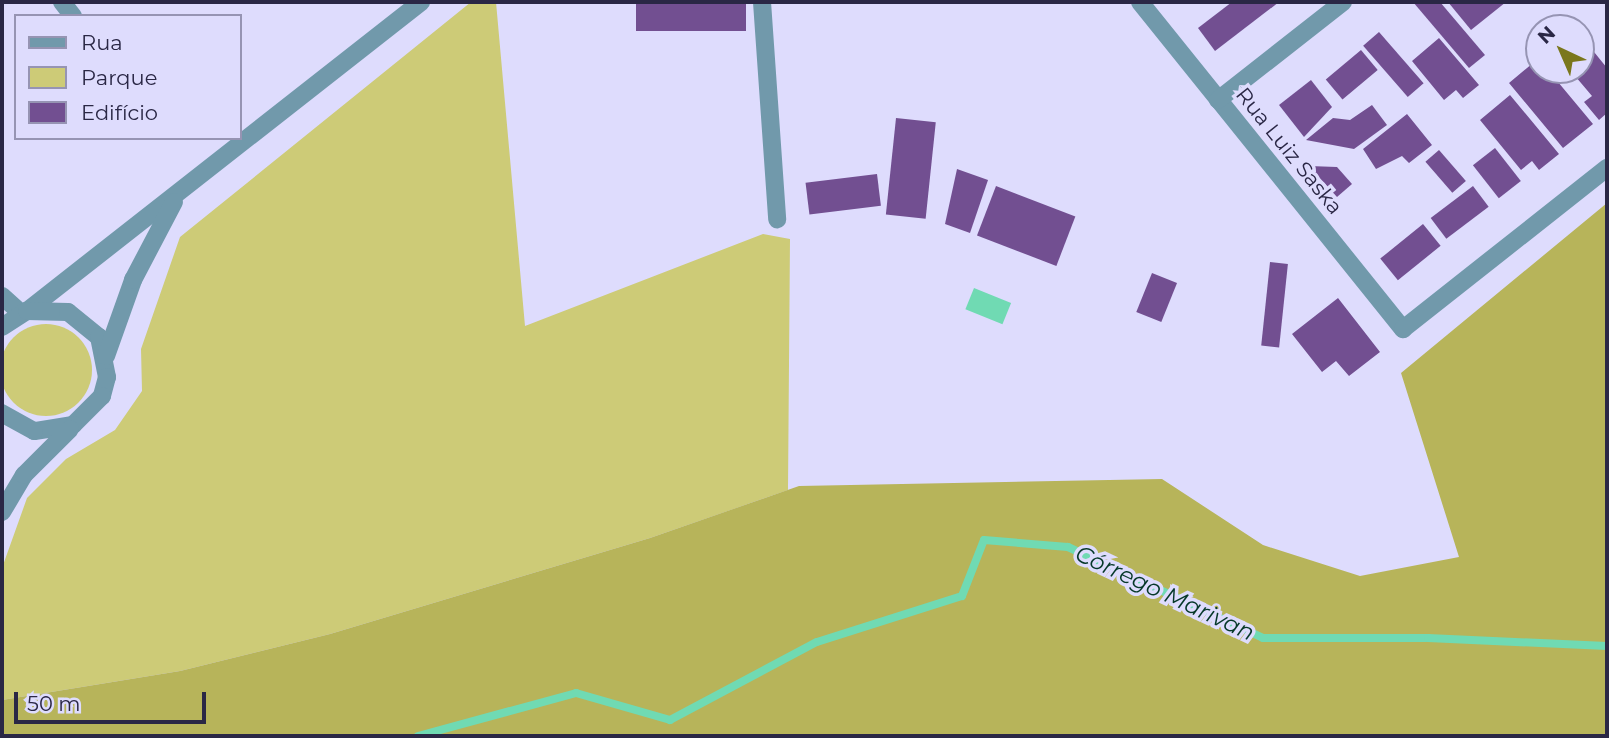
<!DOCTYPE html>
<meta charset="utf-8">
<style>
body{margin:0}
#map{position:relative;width:1609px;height:738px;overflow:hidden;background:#dedcfd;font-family:Montserrat,sans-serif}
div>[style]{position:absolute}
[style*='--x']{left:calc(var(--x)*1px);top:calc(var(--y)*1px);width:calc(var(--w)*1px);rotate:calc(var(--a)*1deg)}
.green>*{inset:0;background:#cdcb77}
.round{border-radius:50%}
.forest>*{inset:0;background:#b7b45a}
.water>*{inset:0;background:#70dab3;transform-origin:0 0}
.stream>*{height:8px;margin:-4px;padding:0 4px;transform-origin:4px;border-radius:4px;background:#70dab3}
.building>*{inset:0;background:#724f91;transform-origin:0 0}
.minor>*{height:18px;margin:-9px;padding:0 9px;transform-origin:9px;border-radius:9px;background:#7199ab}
.tertiary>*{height:18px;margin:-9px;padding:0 9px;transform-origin:9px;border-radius:9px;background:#7199ab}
span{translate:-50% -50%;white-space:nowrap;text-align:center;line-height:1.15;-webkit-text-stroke:7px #dedcfd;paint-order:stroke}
.street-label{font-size:21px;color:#2a2745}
.water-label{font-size:23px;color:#063829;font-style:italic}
.frame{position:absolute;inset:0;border:4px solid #2a2745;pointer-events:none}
.legend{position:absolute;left:14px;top:14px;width:228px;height:126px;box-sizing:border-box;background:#dedcfd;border:2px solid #9694b3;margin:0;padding:9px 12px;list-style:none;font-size:21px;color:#2a2745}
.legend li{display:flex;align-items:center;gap:14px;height:35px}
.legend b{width:35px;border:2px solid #9694b3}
.north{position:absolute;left:1525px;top:14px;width:70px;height:70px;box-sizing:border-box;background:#dedcfd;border:2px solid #9694b3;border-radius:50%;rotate:316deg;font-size:19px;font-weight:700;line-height:28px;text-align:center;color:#2a2745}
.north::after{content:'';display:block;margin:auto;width:24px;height:32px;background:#7a771d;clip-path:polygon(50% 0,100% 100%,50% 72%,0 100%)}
.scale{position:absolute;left:14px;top:692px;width:192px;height:32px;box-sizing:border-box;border:4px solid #2a2745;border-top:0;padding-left:9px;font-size:21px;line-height:24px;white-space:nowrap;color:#2a2745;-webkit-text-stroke:5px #dedcfd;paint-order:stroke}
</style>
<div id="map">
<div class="green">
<div style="clip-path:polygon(471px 2px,496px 2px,525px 326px,763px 234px,790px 239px,788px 490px,650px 538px,330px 634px,180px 671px,2px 700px,2px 568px,27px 498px,66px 459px,115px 430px,142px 391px,141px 349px,180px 237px)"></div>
<div class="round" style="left:0;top:324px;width:92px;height:92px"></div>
</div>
<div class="forest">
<div style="clip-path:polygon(1607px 203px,1607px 736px,2px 736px,2px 700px,180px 671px,330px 634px,650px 538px,799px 486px,1162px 479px,1263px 545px,1360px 576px,1459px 557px,1401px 373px)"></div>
</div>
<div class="water">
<div style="left:974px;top:288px;width:40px;height:23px;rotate:22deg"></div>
</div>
<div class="stream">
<div style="--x:418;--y:736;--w:164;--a:-15.2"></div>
<div style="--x:576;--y:693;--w:98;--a:16"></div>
<div style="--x:670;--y:720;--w:166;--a:-28"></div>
<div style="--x:817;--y:642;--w:152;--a:-17.6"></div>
<div style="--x:962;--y:596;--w:60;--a:-68.6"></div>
<div style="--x:984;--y:540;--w:84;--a:4.8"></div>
<div style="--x:1068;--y:547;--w:215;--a:25"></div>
<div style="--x:1263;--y:638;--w:165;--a:0"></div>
<div style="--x:1428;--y:638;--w:179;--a:2.6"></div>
</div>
<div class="building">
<div style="left:636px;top:2px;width:110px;height:29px"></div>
<div style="clip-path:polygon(1232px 2px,1279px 2px,1215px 51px,1198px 28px)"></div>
<div style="clip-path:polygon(1413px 2px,1440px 2px,1485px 55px,1469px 68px)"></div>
<div style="clip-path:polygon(1448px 2px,1506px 2px,1471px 30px)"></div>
<div style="left:1379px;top:32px;width:68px;height:21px;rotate:49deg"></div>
<div style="clip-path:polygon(1439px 38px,1479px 85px,1463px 98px,1456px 90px,1444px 100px,1412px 61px)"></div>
<div style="clip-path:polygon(1590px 47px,1607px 68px,1607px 113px,1599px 120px,1584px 102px,1592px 96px,1570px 70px,1581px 70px,1581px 54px)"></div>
<div style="left:1361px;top:50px;width:26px;height:46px;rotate:50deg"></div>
<div style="clip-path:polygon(1539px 58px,1539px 70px,1548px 70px,1593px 124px,1563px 148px,1509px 83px)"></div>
<div style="clip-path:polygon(1311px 80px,1332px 107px,1304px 137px,1279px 105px)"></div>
<div style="clip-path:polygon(1510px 95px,1559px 154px,1539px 170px,1532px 161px,1521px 170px,1480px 120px)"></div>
<div style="clip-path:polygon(1372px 105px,1387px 125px,1354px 149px,1306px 140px,1333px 118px,1350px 120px)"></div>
<div style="clip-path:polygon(1407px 114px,1432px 145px,1409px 163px,1402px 156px,1376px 169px,1363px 149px)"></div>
<div style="left:896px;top:118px;width:40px;height:97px;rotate:6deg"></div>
<div style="left:1495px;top:148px;width:42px;height:28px;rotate:52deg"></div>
<div style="left:1439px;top:150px;width:41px;height:18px;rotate:49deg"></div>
<div style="clip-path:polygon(1309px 166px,1337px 167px,1352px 184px,1337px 197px)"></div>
<div style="clip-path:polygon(957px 169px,988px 180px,970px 233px,945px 224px)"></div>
<div style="left:877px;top:174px;width:32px;height:72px;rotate:83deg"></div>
<div style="left:996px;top:186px;width:85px;height:53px;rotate:21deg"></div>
<div style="left:1473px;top:186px;width:26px;height:53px;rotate:53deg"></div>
<div style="left:1423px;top:224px;width:28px;height:55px;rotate:51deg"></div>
<div style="left:1270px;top:262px;width:18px;height:84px;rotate:6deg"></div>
<div style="left:1152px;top:273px;width:27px;height:42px;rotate:22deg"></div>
<div style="clip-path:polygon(1338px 298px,1380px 352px,1349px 376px,1336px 361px,1322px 372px,1292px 334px)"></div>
</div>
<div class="minor">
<div style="--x:62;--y:2;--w:18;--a:52"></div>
<div style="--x:762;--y:2;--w:218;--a:86"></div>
<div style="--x:1140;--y:2;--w:420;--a:51.2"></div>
<div style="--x:1403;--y:329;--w:260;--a:-38.3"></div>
<div style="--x:1218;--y:100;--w:159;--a:-38.1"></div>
<div style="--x:2;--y:296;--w:25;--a:42"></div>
</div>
<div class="tertiary">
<div style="--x:27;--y:311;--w:501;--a:-38.11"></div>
<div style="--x:2;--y:327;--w:30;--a:-33"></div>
<div style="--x:27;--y:311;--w:41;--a:1.4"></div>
<div style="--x:68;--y:312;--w:40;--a:39"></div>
<div style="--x:99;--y:337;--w:41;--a:78.7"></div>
<div style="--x:107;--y:377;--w:20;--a:105"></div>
<div style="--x:102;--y:396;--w:41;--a:135"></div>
<div style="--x:73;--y:425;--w:39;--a:171"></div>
<div style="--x:34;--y:431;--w:37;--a:-151"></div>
<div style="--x:106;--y:356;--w:81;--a:-70.4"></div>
<div style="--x:133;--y:280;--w:88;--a:-62.3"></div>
<div style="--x:2;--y:512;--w:43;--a:-59.3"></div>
<div style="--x:24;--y:475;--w:65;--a:-45"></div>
</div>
<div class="street-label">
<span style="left:1289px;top:151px;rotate:51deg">Rua Luiz Saska</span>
</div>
<div class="water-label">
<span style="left:1165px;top:593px;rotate:25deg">Córrego Marivan</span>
</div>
<div class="frame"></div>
<ul class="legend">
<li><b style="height:9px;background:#7199ab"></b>Rua</li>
<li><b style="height:19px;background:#cdcb77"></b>Parque</li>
<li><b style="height:19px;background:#724f91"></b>Edifício</li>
</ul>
<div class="north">N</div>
<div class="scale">50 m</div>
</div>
